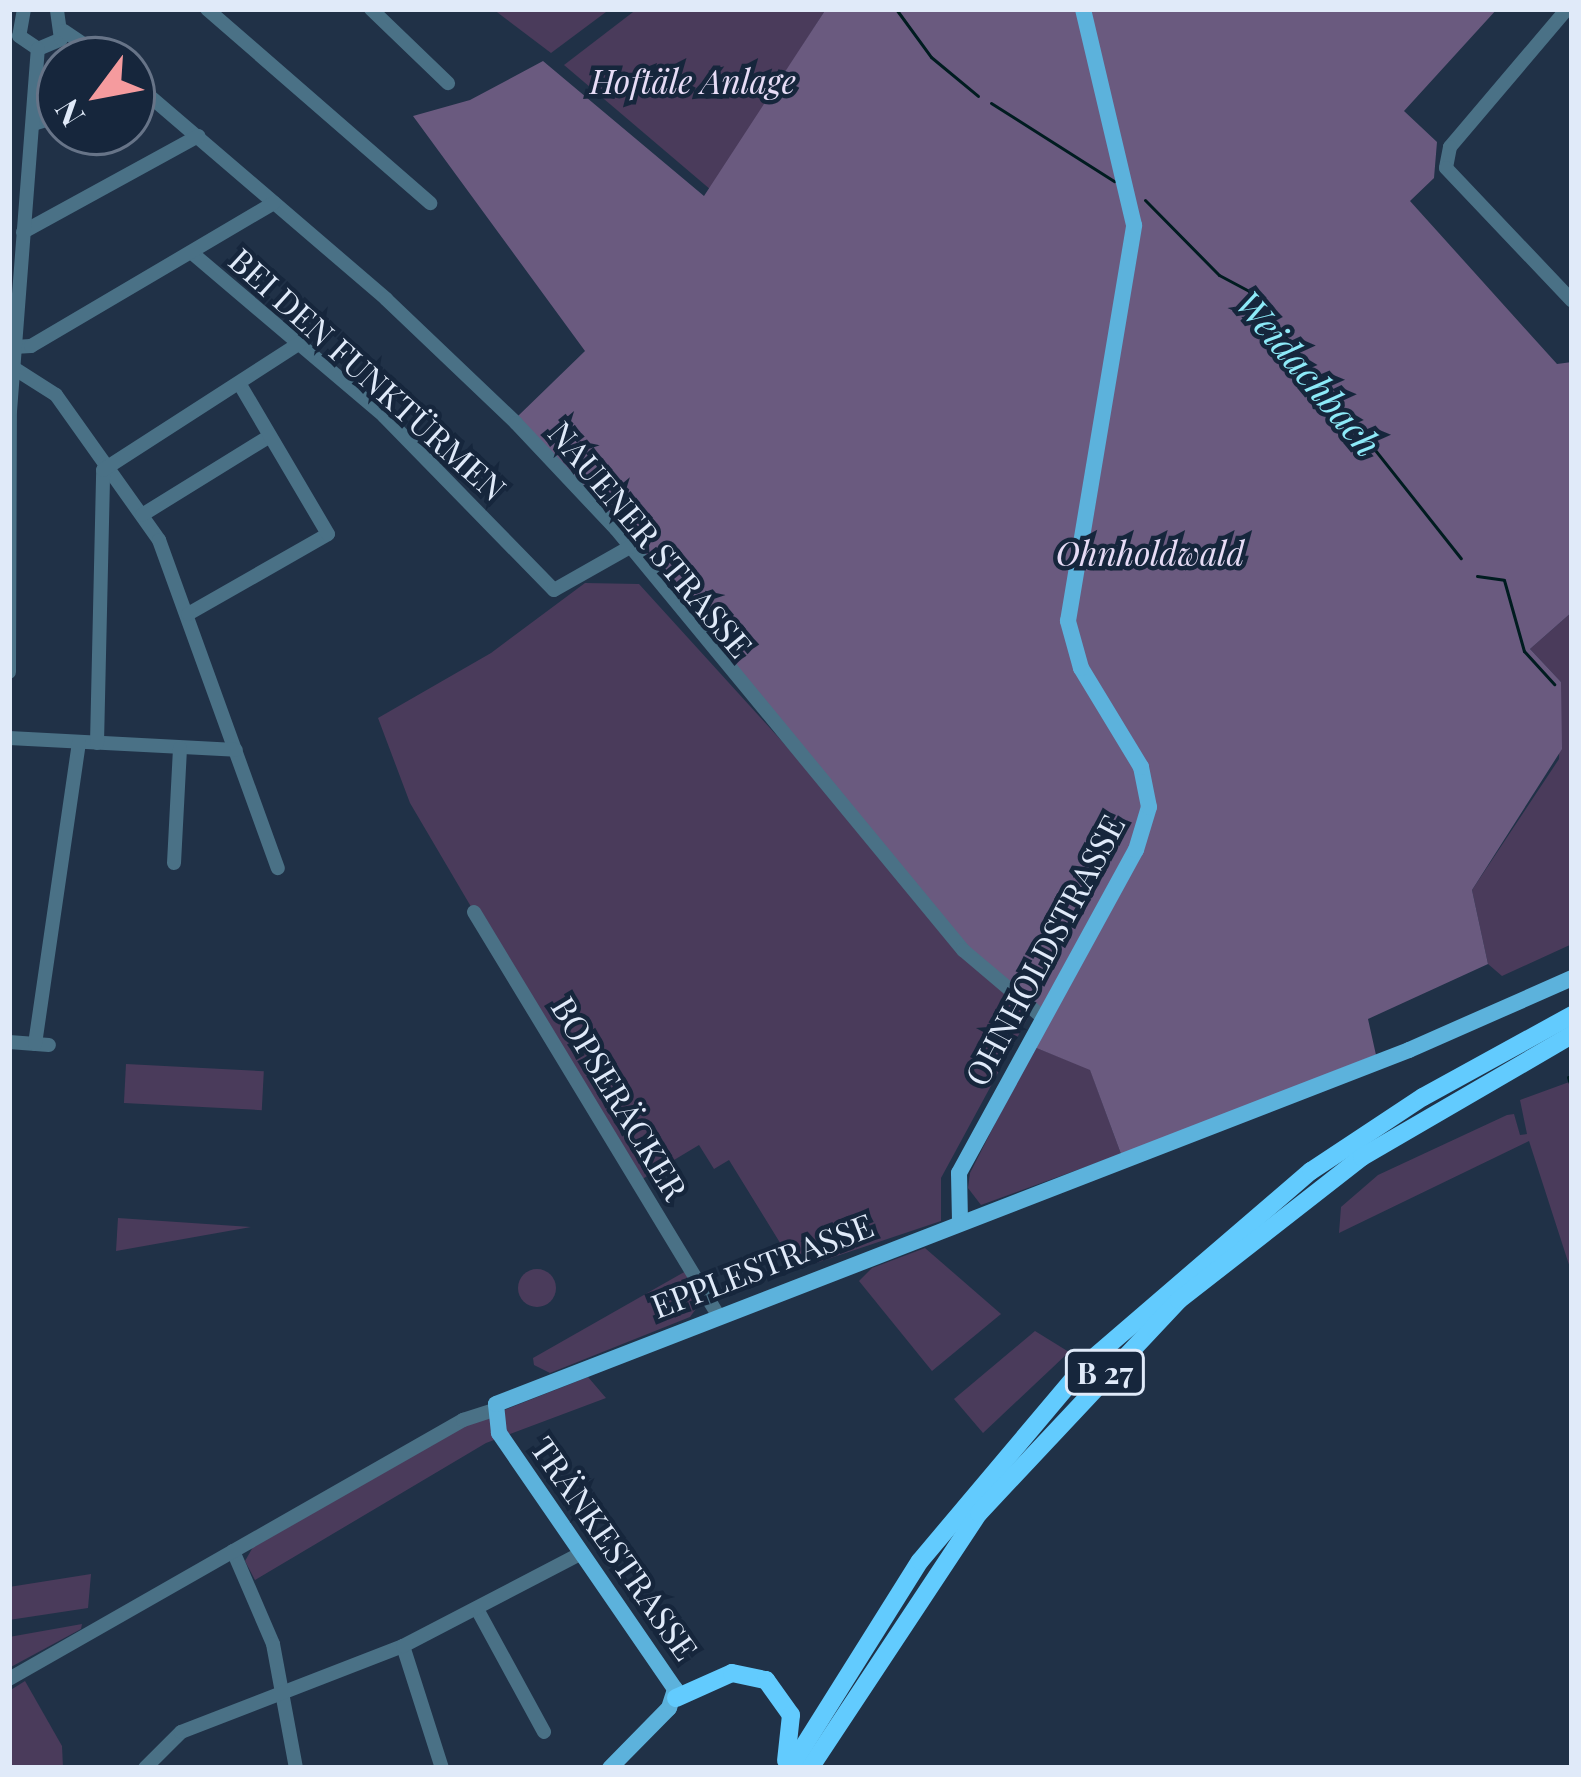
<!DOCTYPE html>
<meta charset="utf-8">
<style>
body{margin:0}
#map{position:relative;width:1581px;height:1777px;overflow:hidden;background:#203147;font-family:"Playfair Display",serif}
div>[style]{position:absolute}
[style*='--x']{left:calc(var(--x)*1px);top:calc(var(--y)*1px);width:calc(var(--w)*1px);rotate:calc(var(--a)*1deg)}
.green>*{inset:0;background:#4a3b5b;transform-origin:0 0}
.round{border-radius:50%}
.forest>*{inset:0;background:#6a5a7f}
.stream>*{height:3px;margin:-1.5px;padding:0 1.5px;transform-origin:1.5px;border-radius:1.5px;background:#001c20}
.minor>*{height:14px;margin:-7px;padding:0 7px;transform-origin:7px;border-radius:7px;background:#4a7186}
.major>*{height:16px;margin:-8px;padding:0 8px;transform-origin:8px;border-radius:8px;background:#5cb2dc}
.highway>*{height:18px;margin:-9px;padding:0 9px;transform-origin:9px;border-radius:9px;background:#62cbfe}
span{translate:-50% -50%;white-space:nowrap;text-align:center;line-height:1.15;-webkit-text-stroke:9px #16263c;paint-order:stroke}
.shield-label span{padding:3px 9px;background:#16263c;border:3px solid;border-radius:9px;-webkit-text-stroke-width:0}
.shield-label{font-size:30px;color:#e0eaf9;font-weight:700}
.park-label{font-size:33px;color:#e7dcf6;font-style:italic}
.street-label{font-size:33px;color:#e0eaf9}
.water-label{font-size:36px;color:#8deaf8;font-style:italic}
.frame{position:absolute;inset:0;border:12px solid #e0eaf9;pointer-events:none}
.north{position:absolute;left:36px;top:36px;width:120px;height:120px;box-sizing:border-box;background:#16263c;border:3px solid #677488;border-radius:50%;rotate:238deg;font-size:33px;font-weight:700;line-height:48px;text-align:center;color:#e0eaf9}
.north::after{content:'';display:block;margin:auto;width:42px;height:54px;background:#f59b9e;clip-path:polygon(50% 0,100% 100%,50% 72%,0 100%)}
</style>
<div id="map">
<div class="green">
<div style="clip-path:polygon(493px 9px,610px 9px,551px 53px)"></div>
<div style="clip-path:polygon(637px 9px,826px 9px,711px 190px,564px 65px)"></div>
<div style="clip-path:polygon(585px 583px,639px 584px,1030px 1014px,941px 1178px,941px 1221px,807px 1266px,790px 1259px,729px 1160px,714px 1169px,699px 1145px,634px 1184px,410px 803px,378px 718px,491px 653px)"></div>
<div style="clip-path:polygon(1572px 612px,1572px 944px,1502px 976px,1488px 964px,1472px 890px,1559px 759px,1561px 682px,1530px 649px)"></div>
<div style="clip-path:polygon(1034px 1047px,1090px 1069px,1121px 1154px,981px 1205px,968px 1188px,970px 1173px)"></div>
<div style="left:126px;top:1064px;width:138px;height:39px;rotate:3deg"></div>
<div style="clip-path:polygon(1572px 1081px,1572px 1274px,1529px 1141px,1339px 1233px,1341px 1207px,1378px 1175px,1507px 1115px,1514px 1114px,1520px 1135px,1527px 1134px,1520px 1100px)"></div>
<div style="clip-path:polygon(118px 1218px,251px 1227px,116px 1251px)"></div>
<div style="clip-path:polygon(925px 1248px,1001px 1314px,932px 1371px,859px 1281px,872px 1268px)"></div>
<div class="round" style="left:518px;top:1269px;width:38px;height:38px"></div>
<div style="clip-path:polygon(686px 1271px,703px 1299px,690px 1317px,550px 1373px,534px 1365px,533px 1358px)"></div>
<div style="clip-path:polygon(1035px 1331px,1069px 1352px,983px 1433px,954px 1399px)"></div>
<div style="clip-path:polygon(588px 1377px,606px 1398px,486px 1443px,255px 1580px,245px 1561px,253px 1547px,464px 1426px)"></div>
<div style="clip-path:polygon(91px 1574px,88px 1608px,9px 1620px,9px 1587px)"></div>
<div style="clip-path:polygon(82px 1624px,81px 1629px,9px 1668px,9px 1637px)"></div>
<div style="clip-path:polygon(25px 1681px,62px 1746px,63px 1768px,9px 1768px,9px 1691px)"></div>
</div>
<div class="forest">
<div style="clip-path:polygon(826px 9px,1497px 9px,1404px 111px,1437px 142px,1434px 178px,1410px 201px,1557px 364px,1572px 362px,1572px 612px,1530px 649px,1561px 682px,1562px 749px,1472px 890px,1488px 964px,1368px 1019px,1376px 1055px,1121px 1154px,1090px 1070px,1034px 1047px,1047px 1017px,983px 966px,517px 417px,585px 351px,413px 116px,470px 100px,543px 61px,704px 196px)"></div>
</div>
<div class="stream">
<div style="--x:896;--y:9;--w:59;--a:53.9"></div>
<div style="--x:931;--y:57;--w:61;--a:39.7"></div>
<div style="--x:991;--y:103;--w:146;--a:32.4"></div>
<div style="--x:1145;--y:200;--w:105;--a:45.4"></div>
<div style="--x:1219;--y:275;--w:34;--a:28"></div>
<div style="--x:1249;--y:291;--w:341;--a:51.6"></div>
<div style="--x:1477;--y:576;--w:27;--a:8"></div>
<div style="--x:1504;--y:580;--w:74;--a:74.3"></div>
<div style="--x:1524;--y:651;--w:45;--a:47.7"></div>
<div style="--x:1568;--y:1077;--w:14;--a:73"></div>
</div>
<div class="minor">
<div style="--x:24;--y:9;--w:27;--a:100"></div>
<div style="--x:19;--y:36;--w:23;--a:34"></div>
<div style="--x:38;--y:49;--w:25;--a:-23"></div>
<div style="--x:61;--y:39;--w:30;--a:-98"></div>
<div style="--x:207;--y:9;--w:296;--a:41"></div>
<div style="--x:371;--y:9;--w:107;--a:43.9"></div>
<div style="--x:1567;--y:9;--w:181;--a:130.3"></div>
<div style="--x:1450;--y:147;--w:21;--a:101"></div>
<div style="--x:1446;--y:168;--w:183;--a:46.5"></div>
<div style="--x:64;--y:31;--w:52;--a:34"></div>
<div style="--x:132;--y:81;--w:335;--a:40.6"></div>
<div style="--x:386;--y:299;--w:180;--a:43.6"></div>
<div style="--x:516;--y:423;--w:146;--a:46.7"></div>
<div style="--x:616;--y:529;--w:546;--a:50.5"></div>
<div style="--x:963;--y:950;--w:102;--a:40.2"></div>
<div style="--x:33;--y:124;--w:28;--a:-17"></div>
<div style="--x:23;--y:232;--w:200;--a:-28.7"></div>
<div style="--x:192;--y:253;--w:252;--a:40.3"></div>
<div style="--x:384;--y:416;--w:243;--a:45.7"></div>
<div style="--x:554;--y:590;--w:87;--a:-29.5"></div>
<div style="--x:14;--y:347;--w:17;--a:-3"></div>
<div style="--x:31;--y:346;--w:282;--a:-30.5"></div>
<div style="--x:12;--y:367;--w:52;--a:32.5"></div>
<div style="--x:56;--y:395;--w:178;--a:54.6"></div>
<div style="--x:159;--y:540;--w:349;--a:70.1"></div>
<div style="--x:142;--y:515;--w:150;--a:-31.7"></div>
<div style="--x:188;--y:614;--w:161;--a:-29.7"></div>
<div style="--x:328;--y:534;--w:175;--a:-120.5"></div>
<div style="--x:9;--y:672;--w:261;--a:-89.8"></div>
<div style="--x:10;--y:411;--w:363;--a:-85.6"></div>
<div style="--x:9;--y:738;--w:227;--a:3"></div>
<div style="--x:97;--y:743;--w:273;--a:-88.7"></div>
<div style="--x:103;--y:470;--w:234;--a:-32.8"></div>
<div style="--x:174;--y:863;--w:115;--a:-87"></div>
<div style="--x:474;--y:912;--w:470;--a:58.8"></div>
<div style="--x:9;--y:1042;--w:40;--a:4.3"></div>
<div style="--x:35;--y:1044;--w:305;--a:-81.7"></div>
<div style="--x:233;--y:1551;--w:101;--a:66.7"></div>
<div style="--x:273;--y:1644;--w:126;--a:79.5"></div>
<div style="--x:477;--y:1609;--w:140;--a:61.4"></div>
<div style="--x:403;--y:1646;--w:128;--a:72.3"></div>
<div style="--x:9;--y:1679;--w:523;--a:-29.7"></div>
<div style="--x:463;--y:1420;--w:32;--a:-18"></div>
<div style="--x:145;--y:1768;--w:51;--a:-45"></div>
<div style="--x:181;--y:1732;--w:238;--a:-21.2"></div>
<div style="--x:403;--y:1646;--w:202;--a:-27.5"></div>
</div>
<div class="major">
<div style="--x:960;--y:1221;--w:48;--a:-91.2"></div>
<div style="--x:959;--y:1173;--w:368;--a:-61.3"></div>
<div style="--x:1136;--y:850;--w:45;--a:-73.2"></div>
<div style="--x:1149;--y:807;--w:41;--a:-101.3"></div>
<div style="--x:1141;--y:767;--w:116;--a:-121.2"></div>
<div style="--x:1081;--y:668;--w:49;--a:-105.5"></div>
<div style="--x:1068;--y:621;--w:401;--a:-80.5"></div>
<div style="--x:1134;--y:225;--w:222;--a:-103.3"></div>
<div style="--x:610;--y:1768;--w:84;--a:-45.5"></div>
<div style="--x:669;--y:1708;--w:20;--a:-72"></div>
<div style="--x:675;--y:1689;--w:311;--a:-124.5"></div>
<div style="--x:499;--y:1433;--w:29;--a:-96"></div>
<div style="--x:496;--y:1404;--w:979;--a:-21.19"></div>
<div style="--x:1409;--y:1050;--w:178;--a:-23.8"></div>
</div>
<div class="highway">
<div style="--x:676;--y:1698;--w:61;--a:-24.1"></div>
<div style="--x:732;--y:1673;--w:35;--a:12"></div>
<div style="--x:766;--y:1680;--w:43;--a:54.5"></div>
<div style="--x:791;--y:1715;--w:46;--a:96.2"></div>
<div style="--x:790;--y:1768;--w:244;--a:-57.9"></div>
<div style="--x:920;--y:1561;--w:255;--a:-49.9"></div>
<div style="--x:1084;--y:1366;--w:299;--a:-40.7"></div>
<div style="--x:1311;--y:1171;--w:134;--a:-33.5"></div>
<div style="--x:1423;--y:1097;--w:170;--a:-28.8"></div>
<div style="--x:810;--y:1768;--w:306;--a:-56.5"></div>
<div style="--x:979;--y:1513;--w:292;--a:-46.8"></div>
<div style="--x:1179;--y:1300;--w:232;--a:-38"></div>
<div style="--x:1362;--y:1157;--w:243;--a:-30.2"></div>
</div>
<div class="shield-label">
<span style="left:1105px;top:1372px">B 27</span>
</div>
<div class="park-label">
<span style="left:693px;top:81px">Hoftäle Anlage</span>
<span style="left:1150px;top:553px">Ohnholdwald</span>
</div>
<div class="street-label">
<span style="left:368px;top:374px;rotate:42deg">BEI DEN FUNKTÜRMEN</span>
<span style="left:651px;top:539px;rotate:50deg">NAUENER STRASSE</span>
<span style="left:1044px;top:950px;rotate:-62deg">OHNHOLDSTRASSE</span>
<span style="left:620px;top:1098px;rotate:59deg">BOPSERÄCKER</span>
<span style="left:762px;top:1265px;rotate:-21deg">EPPLESTRASSE</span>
<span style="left:615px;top:1548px;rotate:55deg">TRÄNKESTRASSE</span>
</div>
<div class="water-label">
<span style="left:1309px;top:373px;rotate:50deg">Weidachbach</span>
</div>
<div class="frame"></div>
<div class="north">N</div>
</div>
